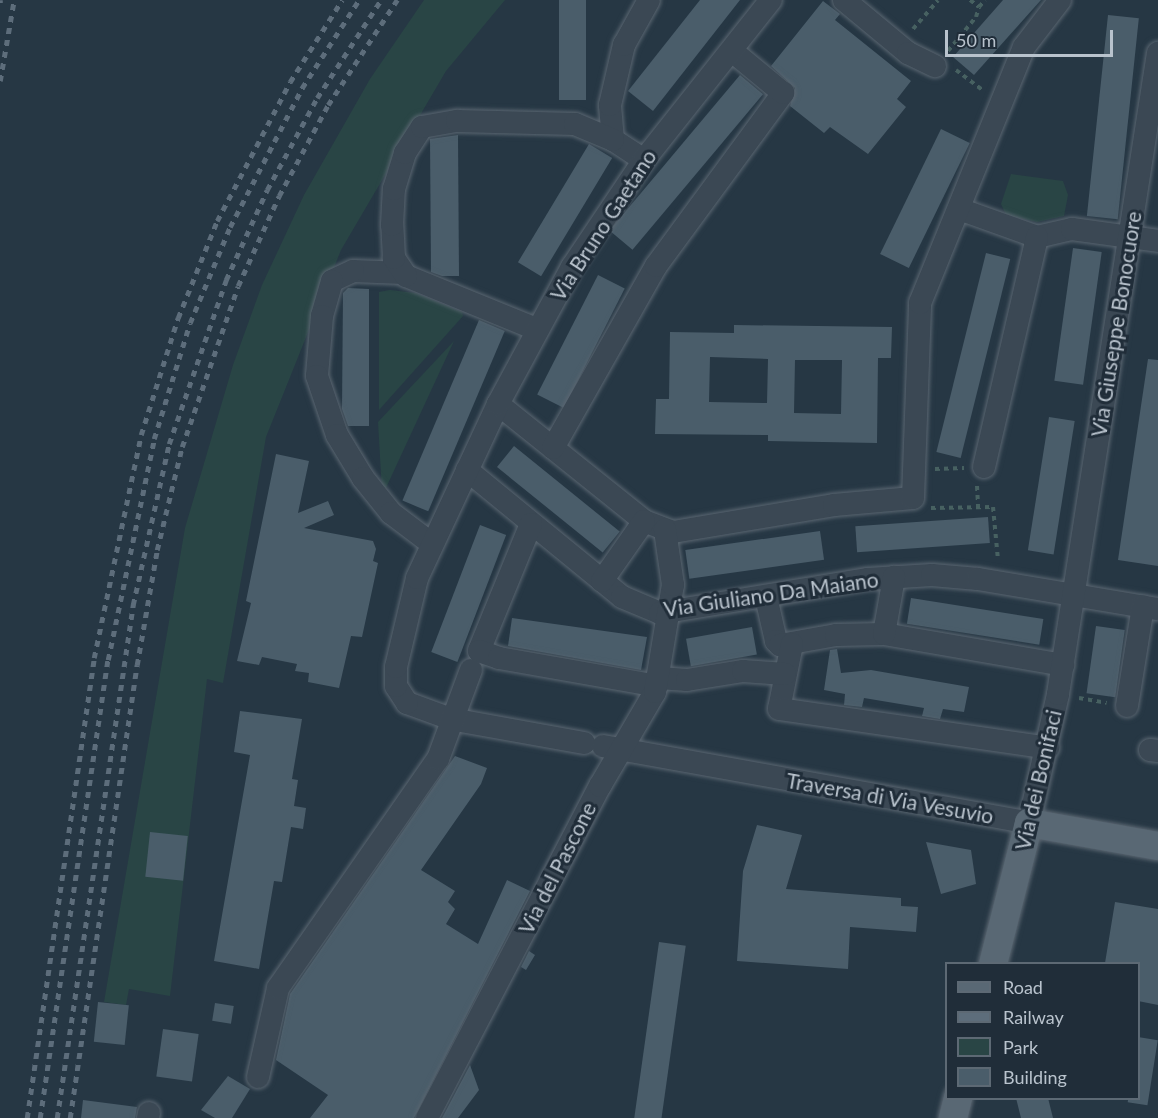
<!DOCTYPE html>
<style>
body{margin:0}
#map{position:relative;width:1158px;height:1118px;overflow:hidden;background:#263744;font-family:Lato,sans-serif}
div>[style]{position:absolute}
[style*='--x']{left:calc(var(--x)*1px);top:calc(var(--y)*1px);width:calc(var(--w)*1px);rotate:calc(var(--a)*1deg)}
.green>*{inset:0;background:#294545}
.building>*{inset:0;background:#4a5d6a;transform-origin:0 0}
.path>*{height:4px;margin-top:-2px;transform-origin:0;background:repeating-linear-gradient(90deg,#476161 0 4.5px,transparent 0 9px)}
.roads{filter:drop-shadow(0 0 2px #5a6671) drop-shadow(0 0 2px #5a6671)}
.minor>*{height:22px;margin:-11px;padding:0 11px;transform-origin:11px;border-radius:11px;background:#3b4854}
.major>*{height:28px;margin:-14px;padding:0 14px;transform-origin:14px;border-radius:14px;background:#596874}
.rail>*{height:4.5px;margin-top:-2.25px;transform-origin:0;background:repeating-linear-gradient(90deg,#5d6d7b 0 6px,transparent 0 12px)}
span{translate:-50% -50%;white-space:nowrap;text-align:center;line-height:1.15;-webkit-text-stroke:6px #202d39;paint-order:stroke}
.street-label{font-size:21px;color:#b9c3cd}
.legend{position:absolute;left:945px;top:962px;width:195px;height:138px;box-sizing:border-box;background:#202d39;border:2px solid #5d6974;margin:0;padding:8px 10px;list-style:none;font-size:18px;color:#b9c3cd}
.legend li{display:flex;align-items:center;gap:12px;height:30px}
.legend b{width:30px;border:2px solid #5d6974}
.scale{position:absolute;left:945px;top:30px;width:168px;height:27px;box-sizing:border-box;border:3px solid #b9c3cd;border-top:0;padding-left:8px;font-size:18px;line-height:21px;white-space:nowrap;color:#b9c3cd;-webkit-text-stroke:4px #202d39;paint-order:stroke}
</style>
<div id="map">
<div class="green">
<div style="clip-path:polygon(424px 0,505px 0,446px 71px,341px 250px,266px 437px,223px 683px,207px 679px,170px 996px,129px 989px,126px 1005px,104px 1002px,185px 528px,233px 365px,262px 285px,304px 195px,370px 79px)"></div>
<div style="clip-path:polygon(1011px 174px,1063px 181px,1068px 195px,1064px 216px,1037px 222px,1006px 215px,1001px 204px)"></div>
<div style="clip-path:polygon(390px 290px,416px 293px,462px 312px,463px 316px,379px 410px,379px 292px)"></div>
<div style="clip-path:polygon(454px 341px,385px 490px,382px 491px,378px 422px)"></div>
</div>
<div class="building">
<div style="left:559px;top:0;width:27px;height:100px"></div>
<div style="clip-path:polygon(700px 0,740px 0,653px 111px,628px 91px)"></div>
<div style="clip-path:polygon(1003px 0,1041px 0,974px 75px,953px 57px)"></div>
<div style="clip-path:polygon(823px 1px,840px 14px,835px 20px,911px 81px,897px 99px,906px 107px,868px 154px,830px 127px,824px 133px,790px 106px,795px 88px,771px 66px)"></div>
<div style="left:1108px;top:15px;width:31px;height:202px;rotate:6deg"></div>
<div style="left:740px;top:75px;width:30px;height:203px;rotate:40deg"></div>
<div style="left:941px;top:129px;width:32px;height:139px;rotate:26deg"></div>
<div style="clip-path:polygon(458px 135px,459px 276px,442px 276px,431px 272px,430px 139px)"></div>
<div style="left:589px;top:144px;width:27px;height:138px;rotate:31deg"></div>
<div style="left:1073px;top:248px;width:29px;height:134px;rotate:8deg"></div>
<div style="left:986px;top:253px;width:25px;height:205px;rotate:14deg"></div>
<div style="left:598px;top:275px;width:30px;height:134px;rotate:27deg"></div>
<div style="clip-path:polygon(348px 288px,369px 289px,369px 426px,348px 426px,342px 409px,343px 293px)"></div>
<div style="left:479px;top:320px;width:28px;height:196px;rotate:23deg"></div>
<div style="clip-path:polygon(evenodd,734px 325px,892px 327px,891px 358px,878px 358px,877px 443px,768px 441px,768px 435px,655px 434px,656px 399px,669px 399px,670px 332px,734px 333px,734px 325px,710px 357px,768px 359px,767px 403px,709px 402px,710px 357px,734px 325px,795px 360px,842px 360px,841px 414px,794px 413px,795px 360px)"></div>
<div style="clip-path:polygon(1148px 359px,1158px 360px,1158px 566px,1118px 560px)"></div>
<div style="left:1049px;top:417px;width:26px;height:135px;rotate:9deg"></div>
<div style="left:514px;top:446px;width:136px;height:27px;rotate:39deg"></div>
<div style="clip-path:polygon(276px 454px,309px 461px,298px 513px,328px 501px,334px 515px,304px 528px,373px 541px,376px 549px,373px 561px,378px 563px,362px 637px,351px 636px,339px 688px,308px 682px,309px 673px,295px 671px,297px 664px,262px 657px,259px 665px,237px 661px,251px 603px,246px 601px)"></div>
<div style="left:988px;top:517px;width:26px;height:133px;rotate:86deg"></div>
<div style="left:480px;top:525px;width:28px;height:136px;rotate:21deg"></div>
<div style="left:820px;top:531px;width:29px;height:136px;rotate:82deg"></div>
<div style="left:911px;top:598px;width:134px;height:26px;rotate:9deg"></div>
<div style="clip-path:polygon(512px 618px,647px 637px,641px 670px,508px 646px)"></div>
<div style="left:1096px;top:626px;width:29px;height:68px;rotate:8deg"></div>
<div style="left:752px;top:627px;width:28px;height:67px;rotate:80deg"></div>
<div style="clip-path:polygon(837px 649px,841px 673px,871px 670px,969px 687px,964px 712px,943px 709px,940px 719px,922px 716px,924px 708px,864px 698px,862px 707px,844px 705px,845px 694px,824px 690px,830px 650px)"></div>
<div style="clip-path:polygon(240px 711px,302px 719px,292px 779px,298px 780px,294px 806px,306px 808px,303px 829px,291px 827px,282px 882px,274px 881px,259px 969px,214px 961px,250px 755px,234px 752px)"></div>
<div style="clip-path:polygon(455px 756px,487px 768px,481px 784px,421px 870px,455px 891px,448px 902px,455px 909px,446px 924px,478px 944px,507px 880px,530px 891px,414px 1118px,310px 1118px,328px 1095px,276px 1060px,290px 994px)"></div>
<div style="clip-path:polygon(757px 825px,802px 835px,786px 889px,901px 898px,901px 906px,918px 907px,916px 932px,850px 927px,848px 969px,737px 961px,743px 871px)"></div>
<div style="left:150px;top:832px;width:38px;height:45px;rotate:6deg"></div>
<div style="clip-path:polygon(926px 842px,971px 850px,976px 884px,941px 894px)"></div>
<div style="clip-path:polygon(1115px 902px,1158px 909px,1158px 1005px,1138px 1001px,1138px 963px,1105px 963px)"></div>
<div style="left:659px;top:942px;width:27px;height:178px;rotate:8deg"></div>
<div style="clip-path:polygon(529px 951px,535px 955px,526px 970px,521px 967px)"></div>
<div style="left:98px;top:1002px;width:31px;height:40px;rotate:6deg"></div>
<div style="left:215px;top:1003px;width:19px;height:18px;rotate:9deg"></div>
<div style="left:163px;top:1029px;width:36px;height:48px;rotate:8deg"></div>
<div style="left:1138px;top:1037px;width:20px;height:66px;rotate:9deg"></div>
<div style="clip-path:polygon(470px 1065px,479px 1090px,458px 1118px,442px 1118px)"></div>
<div style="clip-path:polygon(228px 1076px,250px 1089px,232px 1118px,215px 1118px,201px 1110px)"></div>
<div style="clip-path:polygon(1016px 1098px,1048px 1098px,1053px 1118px,1021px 1118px)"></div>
<div style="clip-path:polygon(83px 1100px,137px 1107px,135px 1118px,81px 1118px)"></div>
</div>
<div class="path">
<div style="--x:970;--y:0;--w:11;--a:38"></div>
<div style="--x:979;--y:7;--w:9;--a:-49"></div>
<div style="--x:913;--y:29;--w:38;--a:-49"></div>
<div style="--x:948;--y:51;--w:44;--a:-50.5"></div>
<div style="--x:976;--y:17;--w:10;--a:-73"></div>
<div style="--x:956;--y:70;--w:35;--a:37"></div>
<div style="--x:935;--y:469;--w:29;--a:-2"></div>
<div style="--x:977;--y:486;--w:20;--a:87"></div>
<div style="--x:931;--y:508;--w:62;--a:-0.9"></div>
<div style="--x:993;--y:507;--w:53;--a:84.6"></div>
<div style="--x:1079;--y:698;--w:28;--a:10"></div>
</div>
<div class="roads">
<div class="minor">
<div style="--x:844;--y:0;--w:83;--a:39.6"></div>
<div style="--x:908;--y:53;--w:30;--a:26"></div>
<div style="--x:644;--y:160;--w:37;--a:-147"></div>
<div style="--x:613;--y:140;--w:35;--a:-95"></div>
<div style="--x:610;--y:105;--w:62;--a:-76.9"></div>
<div style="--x:624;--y:45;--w:51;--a:-60.9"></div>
<div style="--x:959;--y:209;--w:83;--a:19.7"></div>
<div style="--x:1037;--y:237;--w:36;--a:-13"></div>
<div style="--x:1072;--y:229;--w:87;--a:7.9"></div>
<div style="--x:403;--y:273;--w:50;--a:-177.7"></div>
<div style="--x:353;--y:271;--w:23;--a:155"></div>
<div style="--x:332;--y:281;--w:36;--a:106"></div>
<div style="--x:322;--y:316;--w:60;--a:94.8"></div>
<div style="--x:317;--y:376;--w:62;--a:71.3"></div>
<div style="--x:337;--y:435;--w:50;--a:58.8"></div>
<div style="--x:363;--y:478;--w:45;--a:51.3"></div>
<div style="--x:391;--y:513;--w:51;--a:37.1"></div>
<div style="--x:536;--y:329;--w:140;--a:-157.8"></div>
<div style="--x:406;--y:276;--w:22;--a:-124"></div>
<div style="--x:394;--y:258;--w:33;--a:-93"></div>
<div style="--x:392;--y:225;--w:36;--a:-87"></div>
<div style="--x:394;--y:189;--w:38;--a:-73"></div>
<div style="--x:405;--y:153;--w:31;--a:-57"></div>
<div style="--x:422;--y:127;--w:36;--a:-10"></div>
<div style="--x:457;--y:121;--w:118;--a:1.5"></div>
<div style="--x:575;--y:124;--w:41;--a:22.8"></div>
<div style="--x:498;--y:404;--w:187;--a:38.7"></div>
<div style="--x:644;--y:521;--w:31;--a:21"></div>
<div style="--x:673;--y:532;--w:163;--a:-9.5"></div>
<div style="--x:834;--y:505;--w:79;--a:-5.1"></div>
<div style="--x:913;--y:498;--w:195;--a:-87.9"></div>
<div style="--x:920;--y:303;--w:276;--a:-67.9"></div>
<div style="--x:1024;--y:47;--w:59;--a:-52.5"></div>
<div style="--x:553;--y:448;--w:209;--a:-60.5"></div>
<div style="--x:656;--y:266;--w:215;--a:-53.7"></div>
<div style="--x:783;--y:93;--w:66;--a:-140.5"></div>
<div style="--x:984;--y:467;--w:236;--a:-77"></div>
<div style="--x:467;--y:470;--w:200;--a:39.3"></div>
<div style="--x:622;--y:597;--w:41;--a:22.8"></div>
<div style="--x:660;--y:613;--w:211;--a:-9.3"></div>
<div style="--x:868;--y:579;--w:64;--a:-3.6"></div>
<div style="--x:932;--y:575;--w:46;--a:5"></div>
<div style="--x:978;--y:579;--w:182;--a:9.5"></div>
<div style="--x:531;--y:524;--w:137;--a:112.3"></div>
<div style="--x:479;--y:651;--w:21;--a:19"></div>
<div style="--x:499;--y:658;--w:160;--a:10"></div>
<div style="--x:602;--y:581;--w:73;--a:-55"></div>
<div style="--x:766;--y:597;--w:45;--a:77.2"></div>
<div style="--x:776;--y:641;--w:6;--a:45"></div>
<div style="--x:780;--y:645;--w:57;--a:-10.1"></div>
<div style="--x:836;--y:635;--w:48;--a:-1.2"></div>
<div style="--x:884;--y:634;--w:182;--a:9.8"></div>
<div style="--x:884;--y:634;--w:58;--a:-80"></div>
<div style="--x:792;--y:644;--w:66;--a:101.3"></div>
<div style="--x:779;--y:709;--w:272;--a:8.2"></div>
<div style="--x:659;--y:678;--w:28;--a:4"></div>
<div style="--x:687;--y:680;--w:57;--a:-9.1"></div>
<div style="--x:743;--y:671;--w:42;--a:4.1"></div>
<div style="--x:1127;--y:706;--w:101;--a:-80.9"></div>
<div style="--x:584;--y:743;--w:135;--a:-169.8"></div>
<div style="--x:451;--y:719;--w:47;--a:-160"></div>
<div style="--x:407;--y:703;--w:20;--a:-123"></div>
<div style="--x:396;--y:686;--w:19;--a:-90"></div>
<div style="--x:396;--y:667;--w:91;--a:-76.7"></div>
<div style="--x:417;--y:578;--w:192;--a:-65"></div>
<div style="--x:498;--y:404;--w:156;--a:-61.6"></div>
<div style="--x:572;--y:267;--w:129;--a:-56.1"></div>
<div style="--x:644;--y:160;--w:204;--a:-51.6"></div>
<div style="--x:603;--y:746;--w:433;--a:10.2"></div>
<div style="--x:1029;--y:823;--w:132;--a:-77.3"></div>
<div style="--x:1058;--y:694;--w:649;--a:-81.13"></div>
<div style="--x:1150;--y:750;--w:8;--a:7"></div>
<div style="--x:258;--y:1077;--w:91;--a:-77.3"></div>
<div style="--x:278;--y:988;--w:279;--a:-55.1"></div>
<div style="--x:438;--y:759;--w:95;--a:-69.7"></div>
<div style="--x:148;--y:1118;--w:5;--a:-79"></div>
<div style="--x:427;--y:1118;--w:374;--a:-62.5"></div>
<div style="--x:600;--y:786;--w:109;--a:-59.7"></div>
<div style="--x:655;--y:692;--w:109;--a:-80.5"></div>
<div style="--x:673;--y:585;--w:56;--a:-98.3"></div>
</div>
<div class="major">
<div style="--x:993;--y:964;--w:146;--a:-75.7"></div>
<div style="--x:1029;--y:823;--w:131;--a:10.1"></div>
<div style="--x:953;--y:1118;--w:21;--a:-76"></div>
</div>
</div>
<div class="rail">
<div style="--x:0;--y:3;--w:3;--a:-90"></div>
<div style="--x:0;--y:81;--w:82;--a:-80.2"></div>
<div style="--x:27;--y:1118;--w:465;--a:-81.7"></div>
<div style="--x:94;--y:658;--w:228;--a:-78.1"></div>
<div style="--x:141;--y:435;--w:123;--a:-72.5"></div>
<div style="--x:178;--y:318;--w:105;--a:-68.1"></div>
<div style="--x:217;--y:221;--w:157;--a:-62.3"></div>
<div style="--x:290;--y:82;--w:97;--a:-57.6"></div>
<div style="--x:40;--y:1118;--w:463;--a:-81.6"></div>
<div style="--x:108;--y:660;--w:226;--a:-78.2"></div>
<div style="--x:154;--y:439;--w:121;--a:-72.8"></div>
<div style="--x:190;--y:323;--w:104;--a:-67.4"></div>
<div style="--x:230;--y:227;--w:157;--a:-62.6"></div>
<div style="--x:302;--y:88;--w:105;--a:-57.1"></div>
<div style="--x:57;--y:1118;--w:519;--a:-81.57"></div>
<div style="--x:133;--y:605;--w:165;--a:-77.4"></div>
<div style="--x:169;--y:444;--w:174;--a:-70.8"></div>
<div style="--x:226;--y:280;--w:99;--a:-65.5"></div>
<div style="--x:267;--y:190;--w:105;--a:-61.5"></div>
<div style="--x:317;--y:98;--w:117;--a:-56.9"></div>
<div style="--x:70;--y:1118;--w:458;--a:-81.6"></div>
<div style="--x:137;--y:665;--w:117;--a:-80.1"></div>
<div style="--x:157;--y:550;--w:106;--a:-76.4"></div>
<div style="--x:182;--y:447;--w:170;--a:-70.8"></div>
<div style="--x:238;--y:286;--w:99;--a:-65.5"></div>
<div style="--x:279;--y:196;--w:103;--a:-61.7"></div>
<div style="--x:328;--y:105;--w:126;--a:-56.7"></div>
</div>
<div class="street-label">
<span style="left:603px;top:225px;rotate:-57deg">Via Bruno Gaetano</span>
<span style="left:1116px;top:324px;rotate:-81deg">Via Giuseppe Bonocuore</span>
<span style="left:771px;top:594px;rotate:-8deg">Via Giuliano Da Maiano</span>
<span style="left:1038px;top:780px;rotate:-77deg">Via dei Bonifaci</span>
<span style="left:890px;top:798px;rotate:10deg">Traversa di Via Vesuvio</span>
<span style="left:557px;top:868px;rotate:-63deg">Via del Pascone</span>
</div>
<ul class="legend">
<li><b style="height:8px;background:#596874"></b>Road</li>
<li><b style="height:8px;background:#5d6d7b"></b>Railway</li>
<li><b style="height:16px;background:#294545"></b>Park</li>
<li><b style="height:16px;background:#4a5d6a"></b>Building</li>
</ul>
<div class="scale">50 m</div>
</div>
